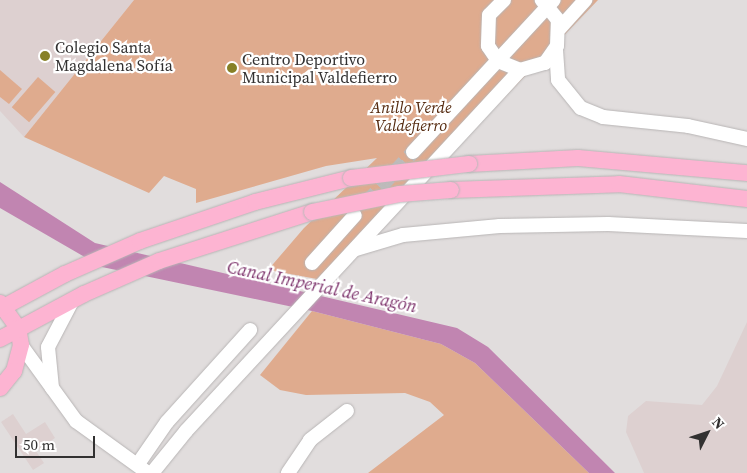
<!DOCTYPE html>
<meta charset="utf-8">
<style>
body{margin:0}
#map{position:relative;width:747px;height:473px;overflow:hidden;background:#e1dddd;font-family:"Source Serif 4",serif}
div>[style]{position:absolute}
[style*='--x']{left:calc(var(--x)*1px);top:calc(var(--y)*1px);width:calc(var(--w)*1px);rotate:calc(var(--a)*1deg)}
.built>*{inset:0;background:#ddd0d0}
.green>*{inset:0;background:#dfab8e;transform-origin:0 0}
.water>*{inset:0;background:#c185b1}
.minor-tunnel>*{height:14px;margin-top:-7px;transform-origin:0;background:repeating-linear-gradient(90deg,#bebbbb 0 14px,transparent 0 21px)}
.roads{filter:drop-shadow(0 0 1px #b8b5b5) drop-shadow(0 0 1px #b8b5b5)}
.minor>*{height:14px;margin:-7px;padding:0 7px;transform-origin:7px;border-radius:7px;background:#fff}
.major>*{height:16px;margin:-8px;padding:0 8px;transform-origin:8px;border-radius:8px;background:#fdb4d2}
.bridges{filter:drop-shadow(0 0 1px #b9b9b9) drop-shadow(0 0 1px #b9b9b9)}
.major-bridge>*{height:16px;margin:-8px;padding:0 8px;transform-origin:8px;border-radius:8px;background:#fdb4d2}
.dots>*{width:14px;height:14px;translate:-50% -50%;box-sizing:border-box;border:2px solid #fff;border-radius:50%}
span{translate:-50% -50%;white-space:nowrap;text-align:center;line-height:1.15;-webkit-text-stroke:4.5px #fff;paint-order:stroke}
.poi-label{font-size:16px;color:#323131}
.left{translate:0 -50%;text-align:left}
.park-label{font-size:16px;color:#54290e;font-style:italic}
.water-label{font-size:18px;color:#7f366e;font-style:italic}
.north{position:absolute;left:682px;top:408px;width:50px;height:50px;-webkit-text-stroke:4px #fff;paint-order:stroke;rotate:49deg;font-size:14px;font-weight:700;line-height:20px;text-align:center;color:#323131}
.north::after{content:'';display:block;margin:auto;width:18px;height:22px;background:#323131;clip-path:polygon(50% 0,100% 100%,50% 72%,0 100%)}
.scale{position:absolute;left:15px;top:436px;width:80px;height:22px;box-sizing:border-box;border:2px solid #323131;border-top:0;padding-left:6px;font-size:15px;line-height:18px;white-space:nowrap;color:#323131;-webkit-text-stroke:4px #fff;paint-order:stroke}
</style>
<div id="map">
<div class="built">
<div style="clip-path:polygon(0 0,134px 0,24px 137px,0 111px)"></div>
<div style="clip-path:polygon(747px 322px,747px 473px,644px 473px,626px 432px,628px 416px,646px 401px,702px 405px,717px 386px)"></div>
<div style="clip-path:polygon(13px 414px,26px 434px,45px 422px,55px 438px,36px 451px,44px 463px,33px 470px,1px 422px)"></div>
</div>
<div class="green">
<div style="clip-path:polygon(134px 0,598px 0,328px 281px,268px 270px,304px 228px,377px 158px,326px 166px,196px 203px,196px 189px,164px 176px,149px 193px,24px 137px)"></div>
<div style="clip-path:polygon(0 70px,22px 89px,9px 104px,0 97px)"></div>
<div style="left:38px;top:77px;width:23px;height:40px;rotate:41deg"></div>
<div style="clip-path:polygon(312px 311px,441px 344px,475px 363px,589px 473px,368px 473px,444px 415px,430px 402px,405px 393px,306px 395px,280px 390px,260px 375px)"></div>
</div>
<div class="water">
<div style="clip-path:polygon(0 182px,95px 243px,457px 328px,488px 347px,615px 473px,589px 473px,475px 363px,441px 344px,312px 311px,102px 267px,0 208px)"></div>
</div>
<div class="minor-tunnel">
<div style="--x:366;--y:203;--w:69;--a:-47.3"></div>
</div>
<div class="roads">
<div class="minor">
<div style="--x:504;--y:0;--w:21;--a:135"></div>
<div style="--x:489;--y:15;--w:31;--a:92"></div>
<div style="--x:488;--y:46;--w:18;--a:56"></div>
<div style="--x:498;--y:61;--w:24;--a:22"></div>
<div style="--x:520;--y:70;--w:26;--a:-16"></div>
<div style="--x:545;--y:63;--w:21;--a:-55"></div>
<div style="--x:557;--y:46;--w:26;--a:-88"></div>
<div style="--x:558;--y:20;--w:26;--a:-129"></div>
<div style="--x:560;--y:28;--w:38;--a:-48"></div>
<div style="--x:556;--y:50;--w:30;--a:86"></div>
<div style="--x:558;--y:80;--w:36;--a:51"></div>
<div style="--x:581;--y:108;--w:24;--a:22"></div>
<div style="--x:603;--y:117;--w:85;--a:6"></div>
<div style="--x:688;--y:126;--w:60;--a:12.4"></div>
<div style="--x:413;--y:152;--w:207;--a:-47.2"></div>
<div style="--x:356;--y:249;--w:49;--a:-16.6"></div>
<div style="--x:403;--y:235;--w:97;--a:-5.3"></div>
<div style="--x:500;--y:226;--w:108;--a:-1.1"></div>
<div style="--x:608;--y:224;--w:139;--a:2.9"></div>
<div style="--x:312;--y:263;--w:64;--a:-48.1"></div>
<div style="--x:21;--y:345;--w:94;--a:54.1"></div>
<div style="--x:76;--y:421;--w:89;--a:35.8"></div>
<div style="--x:52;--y:388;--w:41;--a:-95.6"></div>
<div style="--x:48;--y:347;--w:52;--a:-62.4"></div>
<div style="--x:140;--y:461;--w:47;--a:-55.3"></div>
<div style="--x:167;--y:422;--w:124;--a:-47.9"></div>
<div style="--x:152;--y:473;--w:54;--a:-51"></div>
<div style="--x:186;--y:431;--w:492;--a:-47.2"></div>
<div style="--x:288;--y:473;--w:40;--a:-56"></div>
<div style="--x:310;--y:440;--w:47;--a:-38.1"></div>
</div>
<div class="major">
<div style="--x:469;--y:164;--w:109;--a:-3.2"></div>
<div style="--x:578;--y:158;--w:170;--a:5.1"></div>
<div style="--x:451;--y:190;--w:168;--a:-2"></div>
<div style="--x:619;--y:184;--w:129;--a:6.7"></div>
<div style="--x:0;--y:303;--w:31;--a:54"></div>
<div style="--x:18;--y:328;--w:17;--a:80"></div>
<div style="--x:21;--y:345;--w:27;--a:105"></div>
<div style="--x:14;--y:371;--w:22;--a:129"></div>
<div style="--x:0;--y:309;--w:74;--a:-28.3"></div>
<div style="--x:65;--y:274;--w:82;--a:-23.7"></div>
<div style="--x:140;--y:241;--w:121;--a:-18.7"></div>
<div style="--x:255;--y:202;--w:99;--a:-14"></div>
<div style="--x:0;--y:339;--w:95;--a:-28.2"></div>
<div style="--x:84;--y:294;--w:82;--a:-23.7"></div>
<div style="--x:159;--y:261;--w:161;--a:-17.8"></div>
</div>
</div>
<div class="bridges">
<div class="major-bridge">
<div style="--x:351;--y:178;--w:119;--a:-6.8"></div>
<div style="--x:312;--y:212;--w:90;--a:-11.6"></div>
<div style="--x:400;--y:194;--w:51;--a:-4.5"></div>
</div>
</div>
<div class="dots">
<div style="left:45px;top:56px;background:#878027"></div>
<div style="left:232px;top:68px;background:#878027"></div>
</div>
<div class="poi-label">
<span class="left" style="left:55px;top:56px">Colegio Santa<br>Magdalena Sofía</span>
<span class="left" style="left:242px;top:68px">Centro Deportivo<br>Municipal Valdefierro</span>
</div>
<div class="park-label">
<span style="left:411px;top:116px">Anillo Verde<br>Valdefierro</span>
</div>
<div class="water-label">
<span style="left:322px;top:287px;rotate:12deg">Canal Imperial de Aragón</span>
</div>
<div class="north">N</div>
<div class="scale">50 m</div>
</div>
